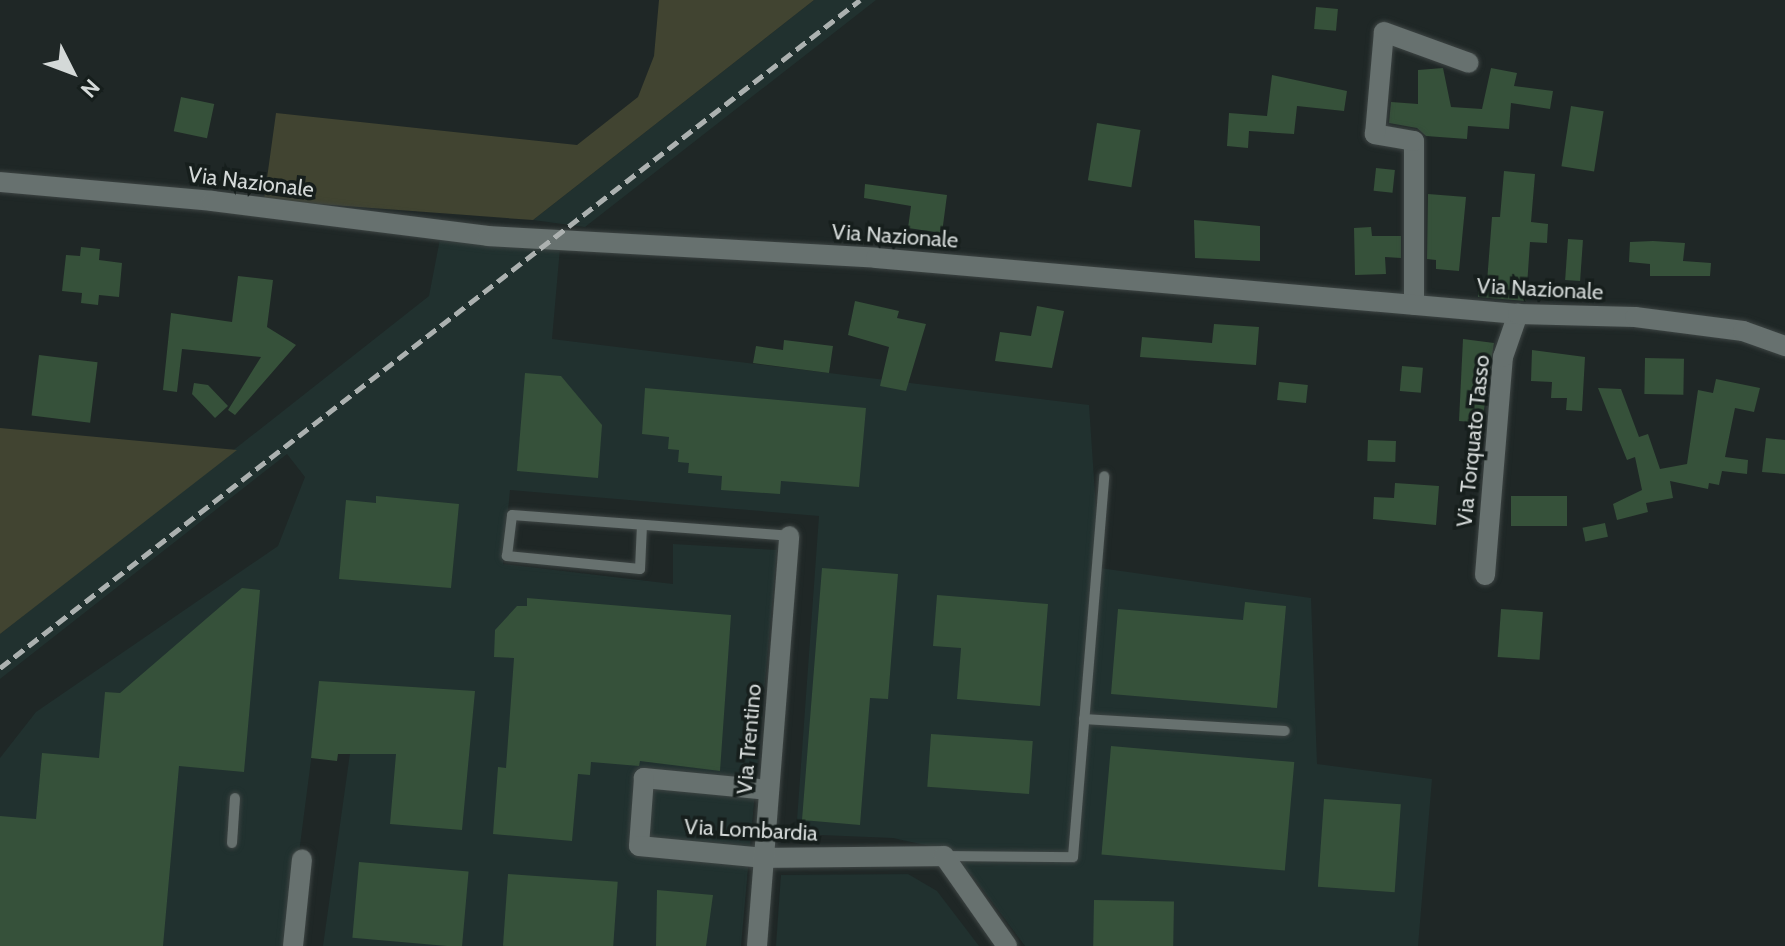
<!DOCTYPE html>
<style>
body{margin:0}
#map{position:relative;width:1785px;height:946px;overflow:hidden;background:#1f2726;font-family:Cabin,sans-serif}
div>[style]{position:absolute}
[style*='--x']{left:calc(var(--x)*1px);top:calc(var(--y)*1px);width:calc(var(--w)*1px);rotate:calc(var(--a)*1deg)}
.built>*{inset:0;background:#21312f}
.green>*{inset:0;background:#414431}
.building>*{inset:0;background:#36513a;transform-origin:0 0}
.roads{filter:drop-shadow(0 0 2px #3d4443) drop-shadow(0 0 2px #3d4443)}
.service>*{height:10px;margin:-5px;padding:0 5px;transform-origin:5px;border-radius:5px;background:#67716f}
.minor>*{height:20px;margin:-10px;padding:0 10px;transform-origin:10px;border-radius:10px;background:#67716f}
.tertiary>*{height:20px;margin:-10px;padding:0 10px;transform-origin:10px;border-radius:10px;background:#67716f}
.rail>*{height:5px;margin-top:-2.5px;transform-origin:0;background:repeating-linear-gradient(90deg,#acb1b0 0 12px,transparent 0 18px)}
span{translate:-50% -50%;white-space:nowrap;text-align:center;line-height:1.15;-webkit-text-stroke:7px #161e1c;paint-order:stroke}
.street-label{font-size:22px;color:#d4d9d8}
.north{position:absolute;left:32px;top:32px;width:80px;height:80px;-webkit-text-stroke:6px #161e1c;paint-order:stroke;rotate:132deg;font-size:22px;font-weight:700;line-height:32px;text-align:center;color:#d4d9d8}
.north::after{content:'';display:block;margin:auto;width:28px;height:36px;background:#d4d9d8;clip-path:polygon(50% 0,100% 100%,50% 72%,0 100%)}
</style>
<div id="map">
<div class="built">
<div style="clip-path:polygon(814px 0,876px 0,585px 227px,533px 220px)"></div>
<div style="clip-path:polygon(440px 239px,560px 248px,552px 339px,1089px 405px,1100px 568px,1311px 598px,1317px 764px,1432px 779px,1418px 946px,1025px 946px,972px 875px,939px 848px,893px 838px,796px 834px,819px 516px,510px 490px,503px 564px,673px 584px,673px 544px,777px 550px,741px 946px,323px 946px,352px 739px,314px 737px,287px 946px,0 946px,0 758px,36px 712px,278px 546px,305px 477px,287px 454px,0 679px,0 634px,429px 296px)"></div>
<div style="clip-path:polygon(908px 874px,937px 891px,979px 946px,776px 946px,781px 875px)"></div>
</div>
<div class="green">
<div style="clip-path:polygon(659px 0,814px 0,533px 220px,264px 200px,276px 113px,577px 145px,638px 97px,654px 56px)"></div>
<div style="clip-path:polygon(0 428px,237px 450px,0 634px)"></div>
</div>
<div class="building">
<div style="left:1316px;top:7px;width:22px;height:22px;rotate:5deg"></div>
<div style="clip-path:polygon(1443px 68px,1451px 107px,1482px 109px,1491px 68px,1517px 73px,1514px 86px,1553px 91px,1550px 109px,1511px 103px,1509px 129px,1468px 126px,1467px 139px,1426px 136px,1417px 128px,1389px 123px,1391px 102px,1418px 104px,1418px 70px)"></div>
<div style="clip-path:polygon(1272px 75px,1347px 91px,1344px 111px,1297px 106px,1294px 134px,1249px 131px,1248px 148px,1227px 146px,1229px 113px,1267px 116px)"></div>
<div style="left:181px;top:97px;width:34px;height:35px;rotate:12deg"></div>
<div style="left:1571px;top:106px;width:33px;height:61px;rotate:9deg"></div>
<div style="left:1097px;top:123px;width:44px;height:58px;rotate:9deg"></div>
<div style="left:1376px;top:168px;width:19px;height:23px;rotate:6deg"></div>
<div style="clip-path:polygon(1504px 171px,1535px 174px,1531px 222px,1548px 224px,1547px 243px,1530px 242px,1526px 301px,1478px 297px,1478px 282px,1487px 282px,1492px 217px,1500px 217px)"></div>
<div style="clip-path:polygon(865px 184px,947px 195px,942px 233px,908px 228px,911px 206px,864px 198px)"></div>
<div style="clip-path:polygon(1428px 194px,1466px 197px,1459px 271px,1436px 269px,1436px 260px,1427px 259px)"></div>
<div style="clip-path:polygon(1194px 220px,1260px 226px,1260px 261px,1195px 258px)"></div>
<div style="clip-path:polygon(1371px 227px,1372px 236px,1401px 236px,1401px 258px,1385px 257px,1386px 274px,1355px 275px,1354px 228px)"></div>
<div style="left:1568px;top:239px;width:15px;height:41px;rotate:4deg"></div>
<div style="clip-path:polygon(1653px 241px,1685px 243px,1683px 261px,1711px 263px,1710px 276px,1650px 276px,1650px 264px,1629px 262px,1630px 242px)"></div>
<div style="clip-path:polygon(81px 247px,100px 249px,99px 260px,122px 263px,119px 297px,99px 295px,98px 305px,81px 303px,82px 293px,62px 291px,66px 255px,80px 256px)"></div>
<div style="clip-path:polygon(238px 276px,273px 280px,267px 327px,296px 345px,235px 415px,228px 410px,261px 357px,182px 349px,177px 392px,163px 390px,171px 313px,232px 322px)"></div>
<div style="clip-path:polygon(855px 301px,899px 311px,897px 318px,926px 324px,906px 391px,880px 386px,889px 347px,848px 335px)"></div>
<div style="clip-path:polygon(1037px 306px,1064px 311px,1052px 368px,995px 361px,1000px 332px,1031px 336px)"></div>
<div style="clip-path:polygon(1214px 324px,1259px 327px,1256px 365px,1140px 357px,1142px 337px,1212px 343px)"></div>
<div style="clip-path:polygon(1463px 339px,1494px 343px,1482px 423px,1459px 421px)"></div>
<div style="clip-path:polygon(784px 340px,833px 346px,829px 373px,753px 363px,756px 346px,783px 350px)"></div>
<div style="clip-path:polygon(1532px 350px,1585px 357px,1582px 411px,1566px 410px,1567px 398px,1551px 398px,1552px 382px,1531px 381px)"></div>
<div style="left:39px;top:355px;width:59px;height:61px;rotate:7deg"></div>
<div style="left:1645px;top:358px;width:39px;height:36px;rotate:1deg"></div>
<div style="left:1402px;top:366px;width:21px;height:25px;rotate:5deg"></div>
<div style="clip-path:polygon(525px 373px,561px 376px,602px 425px,598px 478px,517px 471px)"></div>
<div style="clip-path:polygon(1716px 379px,1760px 388px,1754px 412px,1735px 408px,1725px 457px,1748px 460px,1747px 474px,1722px 471px,1719px 485px,1709px 483px,1708px 489px,1670px 481px,1673px 498px,1646px 503px,1648px 512px,1617px 520px,1613px 504px,1642px 490px,1635px 457px,1627px 460px,1598px 388px,1621px 389px,1639px 437px,1648px 434px,1660px 469px,1687px 464px,1698px 390px,1713px 393px)"></div>
<div style="left:1279px;top:382px;width:29px;height:18px;rotate:6deg"></div>
<div style="clip-path:polygon(194px 383px,208px 385px,228px 406px,215px 418px,192px 394px)"></div>
<div style="clip-path:polygon(645px 388px,866px 408px,859px 487px,781px 481px,780px 494px,721px 490px,722px 476px,688px 473px,689px 463px,678px 462px,679px 450px,668px 449px,669px 437px,642px 434px)"></div>
<div style="clip-path:polygon(1766px 438px,1785px 440px,1785px 474px,1762px 472px)"></div>
<div style="left:1368px;top:440px;width:28px;height:21px;rotate:2deg"></div>
<div style="clip-path:polygon(1395px 483px,1439px 486px,1436px 525px,1373px 519px,1374px 497px,1394px 498px)"></div>
<div style="clip-path:polygon(376px 496px,459px 504px,451px 588px,339px 579px,346px 500px,376px 503px)"></div>
<div style="left:1511px;top:496px;width:56px;height:30px"></div>
<div style="left:1605px;top:523px;width:14px;height:23px;rotate:78deg"></div>
<div style="clip-path:polygon(822px 568px,898px 574px,888px 699px,870px 698px,860px 825px,802px 820px)"></div>
<div style="clip-path:polygon(242px 588px,260px 590px,244px 772px,179px 766px,163px 946px,0 946px,0 816px,36px 819px,42px 753px,99px 758px,105px 692px,120px 693px)"></div>
<div style="clip-path:polygon(937px 595px,1048px 604px,1040px 706px,957px 699px,961px 648px,933px 646px)"></div>
<div style="clip-path:polygon(527px 598px,731px 615px,720px 771px,640px 761px,639px 766px,591px 762px,590px 775px,578px 774px,572px 841px,493px 834px,498px 767px,506px 768px,514px 658px,494px 657px,495px 630px,517px 606px,527px 606px)"></div>
<div style="clip-path:polygon(1245px 602px,1286px 606px,1277px 708px,1111px 694px,1118px 609px,1243px 620px)"></div>
<div style="left:1501px;top:609px;width:42px;height:48px;rotate:4deg"></div>
<div style="clip-path:polygon(319px 681px,475px 691px,462px 830px,390px 824px,396px 754px,338px 754px,337px 761px,311px 758px)"></div>
<div style="left:931px;top:734px;width:102px;height:53px;rotate:4deg"></div>
<div style="left:1111px;top:746px;width:184px;height:109px;rotate:5deg"></div>
<div style="left:1324px;top:799px;width:77px;height:88px;rotate:4deg"></div>
<div style="left:359px;top:862px;width:110px;height:76px;rotate:5deg"></div>
<div style="left:508px;top:874px;width:110px;height:72px;rotate:4deg"></div>
<div style="clip-path:polygon(657px 890px,713px 895px,706px 946px,656px 946px)"></div>
<div style="left:1094px;top:900px;width:80px;height:46px;rotate:1deg"></div>
</div>
<div class="roads">
<div class="service">
<div style="--x:642;--y:525;--w:44;--a:92.6"></div>
<div style="--x:640;--y:569;--w:134;--a:-174.4"></div>
<div style="--x:507;--y:556;--w:41;--a:-83"></div>
<div style="--x:512;--y:515;--w:278;--a:4.3"></div>
<div style="--x:1084;--y:719;--w:201;--a:3.4"></div>
<div style="--x:232;--y:843;--w:45;--a:-86.2"></div>
<div style="--x:946;--y:856;--w:127;--a:0.5"></div>
<div style="--x:1073;--y:857;--w:382;--a:-85.3"></div>
</div>
<div class="minor">
<div style="--x:1414;--y:305;--w:164;--a:-90"></div>
<div style="--x:1414;--y:141;--w:40;--a:-170"></div>
<div style="--x:1375;--y:134;--w:102;--a:-85"></div>
<div style="--x:1384;--y:32;--w:90;--a:20"></div>
<div style="--x:1485;--y:575;--w:219;--a:-85.3"></div>
<div style="--x:1503;--y:357;--w:46;--a:-70.8"></div>
<div style="--x:769;--y:790;--w:126;--a:-174.5"></div>
<div style="--x:644;--y:778;--w:68;--a:94.2"></div>
<div style="--x:639;--y:846;--w:126;--a:5.5"></div>
<div style="--x:764;--y:858;--w:180;--a:-0.6"></div>
<div style="--x:944;--y:856;--w:110;--a:55"></div>
<div style="--x:293;--y:946;--w:87;--a:-84.1"></div>
<div style="--x:757;--y:946;--w:411;--a:-85.5"></div>
</div>
<div class="tertiary">
<div style="--x:0;--y:182;--w:213;--a:5.1"></div>
<div style="--x:212;--y:201;--w:278;--a:7.2"></div>
<div style="--x:488;--y:236;--w:389;--a:3.2"></div>
<div style="--x:876;--y:258;--w:644;--a:4.99"></div>
<div style="--x:1518;--y:314;--w:117;--a:1.5"></div>
<div style="--x:1635;--y:317;--w:109;--a:7.4"></div>
<div style="--x:1743;--y:331;--w:45;--a:19.7"></div>
</div>
</div>
<div class="rail">
<div style="--x:0;--y:668;--w:1089;--a:-37.84"></div>
</div>
<div class="street-label">
<span style="left:251px;top:182px;rotate:7deg">Via Nazionale</span>
<span style="left:895px;top:236px;rotate:4deg">Via Nazionale</span>
<span style="left:1540px;top:289px;rotate:3deg">Via Nazionale</span>
<span style="left:1473px;top:441px;rotate:-84deg">Via Torquato Tasso</span>
<span style="left:749px;top:739px;rotate:-85deg">Via Trentino</span>
<span style="left:751px;top:830px;rotate:3deg">Via Lombardia</span>
</div>
<div class="north">N</div>
</div>
